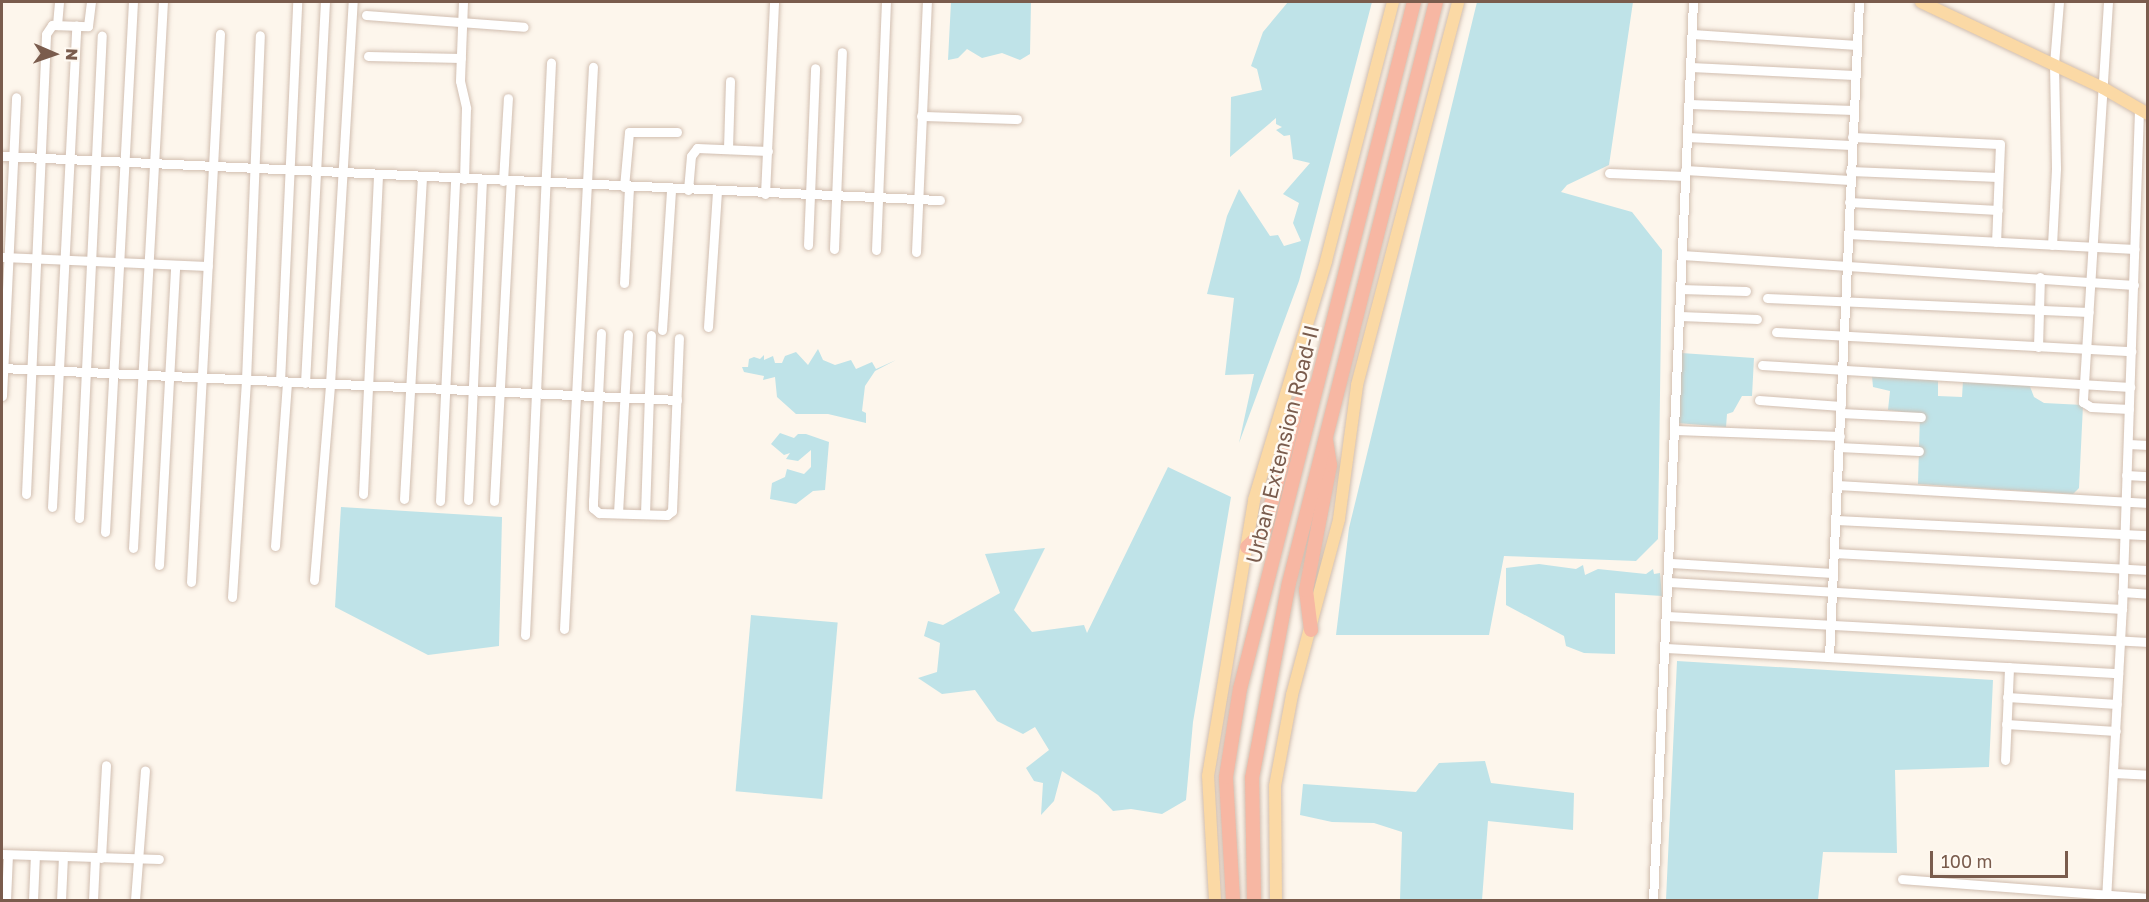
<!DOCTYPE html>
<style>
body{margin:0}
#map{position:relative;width:2149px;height:902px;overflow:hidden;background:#fdf6ec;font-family:"Golos Text",sans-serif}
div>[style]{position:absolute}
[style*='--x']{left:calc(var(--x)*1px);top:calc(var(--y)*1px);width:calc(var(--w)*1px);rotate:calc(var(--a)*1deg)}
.water>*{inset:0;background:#bfe3e8;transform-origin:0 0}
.roads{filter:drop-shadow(0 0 2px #d1beb0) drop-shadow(0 0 2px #d1beb0)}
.minor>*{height:9px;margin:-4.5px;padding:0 4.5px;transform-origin:4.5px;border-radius:4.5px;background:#fff}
.major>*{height:12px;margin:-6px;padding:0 6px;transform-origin:6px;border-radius:6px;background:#fbd9a5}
.highway>*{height:14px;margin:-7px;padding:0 7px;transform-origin:7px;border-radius:7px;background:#f7b7a3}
span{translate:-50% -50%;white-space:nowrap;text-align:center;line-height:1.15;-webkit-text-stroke:5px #fffaf3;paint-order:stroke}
.street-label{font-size:21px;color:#7a5c4d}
.frame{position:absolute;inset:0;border:3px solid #7a5c4d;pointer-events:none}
.north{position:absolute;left:24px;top:24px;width:60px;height:60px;-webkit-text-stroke:4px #fffaf3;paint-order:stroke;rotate:92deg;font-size:16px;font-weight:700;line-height:24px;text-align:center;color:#7a5c4d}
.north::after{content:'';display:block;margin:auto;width:21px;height:27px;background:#7a5c4d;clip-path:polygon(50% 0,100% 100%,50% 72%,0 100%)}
.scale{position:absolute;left:1930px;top:851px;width:138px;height:27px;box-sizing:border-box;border:3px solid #7a5c4d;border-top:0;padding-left:8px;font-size:18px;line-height:21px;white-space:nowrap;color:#7a5c4d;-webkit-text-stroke:4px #fffaf3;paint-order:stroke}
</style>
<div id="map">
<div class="water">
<div style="clip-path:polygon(951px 2px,1031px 2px,1030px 54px,1020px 60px,1002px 53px,982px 58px,967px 49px,958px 58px,948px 60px)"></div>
<div style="clip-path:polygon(1288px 2px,1372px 2px,1299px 281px,1239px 443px,1254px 374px,1225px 375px,1234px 298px,1207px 294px,1227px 216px,1239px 189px,1270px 236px,1278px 235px,1284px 246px,1301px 241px,1293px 223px,1299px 203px,1283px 194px,1310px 163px,1293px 159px,1290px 135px,1284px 136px,1276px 130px,1282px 127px,1276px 124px,1276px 118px,1230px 157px,1231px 97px,1262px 90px,1257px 69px,1251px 66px,1263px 32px)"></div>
<div style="clip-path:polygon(1477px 2px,1633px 2px,1609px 165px,1567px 185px,1561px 192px,1632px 212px,1662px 250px,1658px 539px,1636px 561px,1504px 556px,1489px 635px,1336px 635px,1349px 528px)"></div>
<div style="clip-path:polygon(818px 349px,823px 360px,835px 365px,851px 360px,856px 369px,872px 362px,876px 369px,896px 360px,875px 371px,865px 386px,862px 411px,866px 413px,866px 423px,828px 414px,796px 414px,777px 397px,775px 377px,763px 380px,764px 376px,744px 372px,742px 367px,748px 367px,749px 359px,754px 357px,760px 359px,764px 355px,764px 360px,773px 356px,775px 363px,782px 363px,785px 356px,796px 352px,808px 365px)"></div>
<div style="clip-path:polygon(1681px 353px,1754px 358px,1752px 396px,1742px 396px,1733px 412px,1727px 414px,1726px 427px,1677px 423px)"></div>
<div style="clip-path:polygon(1872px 376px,1938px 379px,1938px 396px,1962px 397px,1963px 381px,2029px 384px,2034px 397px,2044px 403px,2083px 405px,2079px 488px,2073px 494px,1918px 484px,1920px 414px,1888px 410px,1890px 391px,1873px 387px)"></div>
<div style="clip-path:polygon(780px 433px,794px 438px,798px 434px,806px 434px,829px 442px,825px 490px,813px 491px,796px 504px,770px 499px,772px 483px,785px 477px,787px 469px,804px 474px,811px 467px,811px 450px,798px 461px,786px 459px,790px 453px,784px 455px,771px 444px)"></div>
<div style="clip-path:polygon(1168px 467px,1231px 497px,1193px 722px,1186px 800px,1162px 814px,1131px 809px,1113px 811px,1098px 795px,1062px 771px,1054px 801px,1041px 815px,1043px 783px,1034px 781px,1026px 768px,1049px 750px,1035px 727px,1023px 734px,997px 721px,975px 690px,942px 694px,918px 678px,937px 672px,940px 643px,924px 636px,928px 621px,943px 625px,1000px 593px,985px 554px,1045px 548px,1014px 610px,1032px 632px,1084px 625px,1087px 633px)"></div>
<div style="clip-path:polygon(341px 507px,502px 517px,499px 646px,428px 655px,335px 607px)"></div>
<div style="clip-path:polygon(1539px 564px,1576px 569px,1583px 565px,1585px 575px,1598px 569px,1646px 574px,1653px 569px,1654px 574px,1660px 573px,1662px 596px,1615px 593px,1615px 654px,1584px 653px,1566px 646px,1564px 636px,1506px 605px,1506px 568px)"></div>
<div style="left:751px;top:615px;width:87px;height:177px;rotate:5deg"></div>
<div style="clip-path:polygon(1677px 661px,1993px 680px,1989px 767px,1895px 770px,1897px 853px,1823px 852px,1818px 900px,1666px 900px)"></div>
<div style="clip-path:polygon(1485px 761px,1491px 783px,1574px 793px,1573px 830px,1488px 821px,1482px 900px,1400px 900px,1402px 832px,1374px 823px,1332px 822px,1300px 815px,1303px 784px,1416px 792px,1439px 763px)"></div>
</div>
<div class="roads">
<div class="minor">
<div style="--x:463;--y:2;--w:79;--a:92.2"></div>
<div style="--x:460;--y:81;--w:28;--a:77"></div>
<div style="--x:466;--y:108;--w:71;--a:91.6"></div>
<div style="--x:2108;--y:2;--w:401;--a:93.6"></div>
<div style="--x:2083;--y:402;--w:9;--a:32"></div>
<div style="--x:2091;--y:407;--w:38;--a:3"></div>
<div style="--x:366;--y:15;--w:158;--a:4.3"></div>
<div style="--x:57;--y:25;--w:23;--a:-85"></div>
<div style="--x:1692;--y:34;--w:165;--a:3.8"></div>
<div style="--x:368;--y:56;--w:93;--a:1.2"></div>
<div style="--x:1691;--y:67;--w:163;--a:2.8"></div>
<div style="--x:1689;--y:104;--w:164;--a:2.1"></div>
<div style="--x:921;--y:116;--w:96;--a:1.8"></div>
<div style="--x:1687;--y:137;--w:164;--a:2.8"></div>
<div style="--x:1852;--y:137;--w:148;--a:2.7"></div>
<div style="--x:2000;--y:144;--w:98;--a:92.3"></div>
<div style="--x:728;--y:149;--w:68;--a:-88.3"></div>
<div style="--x:2;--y:156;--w:939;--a:2.69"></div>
<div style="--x:1685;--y:170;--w:165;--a:3.5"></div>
<div style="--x:1850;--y:171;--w:148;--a:2.3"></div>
<div style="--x:1609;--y:173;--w:76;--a:2.3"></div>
<div style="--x:503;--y:181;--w:83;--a:-86.6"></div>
<div style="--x:624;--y:187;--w:55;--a:-84.8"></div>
<div style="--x:629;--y:132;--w:48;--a:0"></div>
<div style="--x:688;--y:190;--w:34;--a:-85"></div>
<div style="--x:691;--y:156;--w:10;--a:-53"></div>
<div style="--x:697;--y:148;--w:71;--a:2.4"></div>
<div style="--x:765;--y:194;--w:192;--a:-87.3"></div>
<div style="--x:1849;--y:202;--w:149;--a:3.1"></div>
<div style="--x:1848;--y:234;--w:287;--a:3"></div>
<div style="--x:808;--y:245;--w:177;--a:-87.7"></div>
<div style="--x:2052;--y:245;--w:77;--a:-87"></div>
<div style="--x:2056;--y:168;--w:104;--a:-91.1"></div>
<div style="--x:2054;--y:64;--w:62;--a:-85.4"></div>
<div style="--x:834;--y:249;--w:197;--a:-87.7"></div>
<div style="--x:876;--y:250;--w:248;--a:-87.7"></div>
<div style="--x:916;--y:252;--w:250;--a:-87.5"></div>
<div style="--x:1682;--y:255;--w:453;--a:3.8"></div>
<div style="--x:2;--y:257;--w:206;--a:2.5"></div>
<div style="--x:624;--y:283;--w:96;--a:-87"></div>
<div style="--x:1680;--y:289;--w:66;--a:1.7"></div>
<div style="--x:1767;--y:298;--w:322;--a:2.5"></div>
<div style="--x:1680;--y:316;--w:77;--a:2.2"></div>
<div style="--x:708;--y:327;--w:135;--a:-86.2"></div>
<div style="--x:662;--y:330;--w:141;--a:-86.3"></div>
<div style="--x:1776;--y:332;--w:356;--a:3.1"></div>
<div style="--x:601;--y:333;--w:167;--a:92.7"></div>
<div style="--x:593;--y:500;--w:8;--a:90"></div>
<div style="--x:593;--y:508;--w:8;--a:40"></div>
<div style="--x:599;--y:513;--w:68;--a:1.7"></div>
<div style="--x:667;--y:515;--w:6;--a:-39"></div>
<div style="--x:672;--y:511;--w:173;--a:-87.7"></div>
<div style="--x:2038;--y:347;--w:70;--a:-88.4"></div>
<div style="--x:1762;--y:365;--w:369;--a:3.4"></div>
<div style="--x:2;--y:368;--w:676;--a:2.71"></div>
<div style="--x:280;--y:382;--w:380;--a:-87.4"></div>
<div style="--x:305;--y:383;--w:382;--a:-87"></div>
<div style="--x:2;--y:396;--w:299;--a:-87.3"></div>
<div style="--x:1759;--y:400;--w:82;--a:4.2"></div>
<div style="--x:1841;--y:413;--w:80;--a:2.9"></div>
<div style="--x:1675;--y:430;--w:165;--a:2.1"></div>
<div style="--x:2128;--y:444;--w:20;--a:3"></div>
<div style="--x:1839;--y:447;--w:80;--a:2.9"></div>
<div style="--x:2126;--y:475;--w:22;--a:3"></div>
<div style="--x:1837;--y:485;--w:312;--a:3.3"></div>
<div style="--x:26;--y:494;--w:460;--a:-87.5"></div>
<div style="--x:46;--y:34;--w:11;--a:-56"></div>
<div style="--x:52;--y:25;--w:36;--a:2"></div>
<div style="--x:88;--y:26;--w:24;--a:-83"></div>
<div style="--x:363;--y:494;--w:319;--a:-87.3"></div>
<div style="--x:404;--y:499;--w:323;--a:-86.8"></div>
<div style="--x:468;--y:500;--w:320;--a:-87.5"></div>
<div style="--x:440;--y:501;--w:323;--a:-87.3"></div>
<div style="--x:494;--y:501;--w:320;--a:-87"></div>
<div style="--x:52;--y:507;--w:482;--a:-87.1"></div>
<div style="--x:618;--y:513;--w:179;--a:-86.8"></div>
<div style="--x:645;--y:514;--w:179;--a:-88.1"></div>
<div style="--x:79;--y:518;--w:483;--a:-87.3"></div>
<div style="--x:1836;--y:520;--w:312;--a:2.8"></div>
<div style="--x:105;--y:532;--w:531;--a:-86.98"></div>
<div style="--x:275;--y:546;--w:164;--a:-85.8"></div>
<div style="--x:133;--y:548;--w:547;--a:-86.86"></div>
<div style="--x:1834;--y:553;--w:314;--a:3.1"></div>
<div style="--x:1671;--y:563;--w:162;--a:3.5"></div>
<div style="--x:159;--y:565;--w:300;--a:-86.9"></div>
<div style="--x:314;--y:580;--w:197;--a:-85.3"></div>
<div style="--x:330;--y:384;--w:383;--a:-86.6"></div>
<div style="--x:191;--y:582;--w:549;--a:-86.97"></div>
<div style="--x:1669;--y:582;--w:454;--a:3.4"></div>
<div style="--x:2122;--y:592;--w:26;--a:4"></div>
<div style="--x:232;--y:597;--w:217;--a:-86.3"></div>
<div style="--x:246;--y:380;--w:345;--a:-87.7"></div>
<div style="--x:1667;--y:616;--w:482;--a:3.1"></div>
<div style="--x:564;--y:629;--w:563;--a:-87.05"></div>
<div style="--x:525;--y:635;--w:573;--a:-87.4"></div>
<div style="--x:1666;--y:648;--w:453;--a:3.2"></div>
<div style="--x:1829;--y:657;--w:656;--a:-87.38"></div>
<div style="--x:2007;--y:697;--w:110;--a:3.6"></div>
<div style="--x:2006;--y:724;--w:110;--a:3.6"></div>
<div style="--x:2005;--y:760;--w:93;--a:-87.5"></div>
<div style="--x:2114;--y:773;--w:34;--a:3"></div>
<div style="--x:2;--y:854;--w:157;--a:1.8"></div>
<div style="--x:101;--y:858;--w:93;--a:-86.9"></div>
<div style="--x:1902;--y:879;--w:247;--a:4.4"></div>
<div style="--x:6;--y:900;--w:45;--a:-87.5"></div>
<div style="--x:33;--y:900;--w:45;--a:-87.5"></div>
<div style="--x:61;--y:900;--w:44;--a:-87.4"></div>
<div style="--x:93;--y:900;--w:43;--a:-87.3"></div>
<div style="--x:135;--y:900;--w:130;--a:-85.6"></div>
<div style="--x:1653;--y:900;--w:899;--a:-87.45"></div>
<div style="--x:2106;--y:900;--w:291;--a:-86.9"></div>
<div style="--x:2122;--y:609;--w:500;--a:-88.05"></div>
</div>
<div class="major">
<div style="--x:1921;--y:2;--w:201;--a:25.3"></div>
<div style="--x:2103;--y:88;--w:52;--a:30"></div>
<div style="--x:1215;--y:900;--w:124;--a:-93.2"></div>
<div style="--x:1208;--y:776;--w:280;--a:-80.5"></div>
<div style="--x:1254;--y:500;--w:250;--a:-73.2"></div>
<div style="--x:1326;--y:261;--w:268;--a:-75.5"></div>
<div style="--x:1276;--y:900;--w:114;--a:-90.5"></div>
<div style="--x:1275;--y:786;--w:93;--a:-79.4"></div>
<div style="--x:1292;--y:695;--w:182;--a:-75"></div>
<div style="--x:1339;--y:519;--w:135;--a:-82.3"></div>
<div style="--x:1357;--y:385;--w:396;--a:-75.2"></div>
</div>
<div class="highway">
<div style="--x:1247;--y:547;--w:23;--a:-43"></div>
<div style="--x:1264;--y:531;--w:129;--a:-75.2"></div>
<div style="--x:1297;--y:406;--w:28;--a:-46"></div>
<div style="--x:1311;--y:630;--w:40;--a:-97.1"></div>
<div style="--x:1306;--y:590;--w:127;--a:-79.1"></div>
<div style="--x:1330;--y:465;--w:26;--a:-99"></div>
<div style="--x:1233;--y:900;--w:123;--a:-93.3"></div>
<div style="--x:1226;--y:777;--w:89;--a:-81"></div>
<div style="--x:1240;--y:689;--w:709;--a:-75.79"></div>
<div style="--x:1254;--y:900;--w:122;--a:-90.9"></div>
<div style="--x:1252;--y:778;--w:198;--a:-79.3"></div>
<div style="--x:1289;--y:583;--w:599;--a:-75.8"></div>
</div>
</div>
<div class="street-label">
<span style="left:1282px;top:444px;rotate:-76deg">Urban Extension Road-II</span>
</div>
<div class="frame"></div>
<div class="north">N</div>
<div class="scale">100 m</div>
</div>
